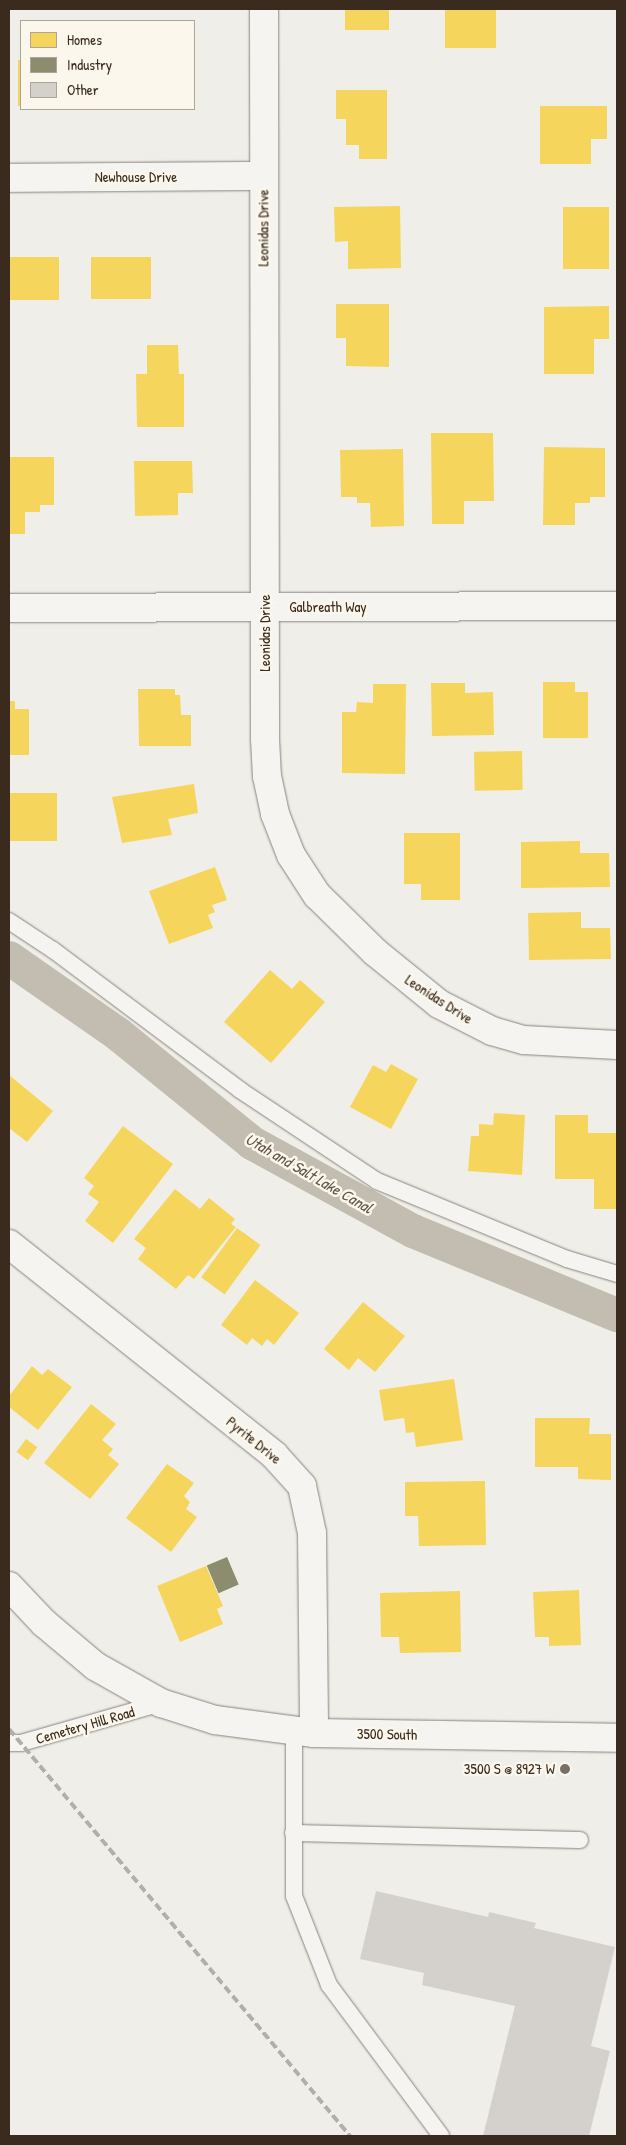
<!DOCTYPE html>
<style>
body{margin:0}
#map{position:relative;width:626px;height:2145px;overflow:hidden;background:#f0eee8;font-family:"Patrick Hand",sans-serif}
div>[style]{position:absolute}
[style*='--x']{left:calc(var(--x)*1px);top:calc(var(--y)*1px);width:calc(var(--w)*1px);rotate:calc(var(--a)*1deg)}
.homes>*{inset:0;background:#f6d55c;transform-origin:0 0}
.industry>*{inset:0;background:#8c8c6e;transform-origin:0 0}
.canal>*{height:34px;margin:-17px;padding:0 17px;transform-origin:17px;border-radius:17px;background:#c2bcb1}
.building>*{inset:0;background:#d4d1cc}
.roads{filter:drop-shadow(0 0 1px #88837e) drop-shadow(0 0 1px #88837e)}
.service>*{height:16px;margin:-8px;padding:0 8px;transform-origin:8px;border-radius:8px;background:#f5f4f0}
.minor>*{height:28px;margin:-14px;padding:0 14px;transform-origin:14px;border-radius:14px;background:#f5f4f0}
.tertiary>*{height:28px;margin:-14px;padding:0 14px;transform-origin:14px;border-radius:14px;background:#f5f4f0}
.rail>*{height:4px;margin-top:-2px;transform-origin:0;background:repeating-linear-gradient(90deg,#b2afab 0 8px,transparent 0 12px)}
.dots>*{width:14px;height:14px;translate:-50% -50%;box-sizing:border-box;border:2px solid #fbf7ec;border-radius:50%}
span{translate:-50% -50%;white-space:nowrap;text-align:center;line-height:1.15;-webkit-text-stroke:5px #fbf7ec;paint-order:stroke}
.street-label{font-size:15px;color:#3b2a1e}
.poi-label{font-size:15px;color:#3b2a1e}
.right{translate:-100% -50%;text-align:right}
.water-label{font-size:16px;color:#645549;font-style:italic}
.frame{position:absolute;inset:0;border:10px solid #3b2a1e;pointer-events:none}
.legend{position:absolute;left:20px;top:20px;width:175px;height:90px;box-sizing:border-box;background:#fbf7ec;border:1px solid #aea59a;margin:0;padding:6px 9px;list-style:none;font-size:15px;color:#3b2a1e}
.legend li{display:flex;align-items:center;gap:10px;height:25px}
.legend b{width:25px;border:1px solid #aea59a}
</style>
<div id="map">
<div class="homes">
<div style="left:345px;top:9px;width:44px;height:21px"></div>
<div style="left:445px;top:9px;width:51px;height:39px"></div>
<div style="left:18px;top:60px;width:3px;height:46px"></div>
<div style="clip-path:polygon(336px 90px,387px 90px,387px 159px,359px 159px,359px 145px,346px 145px,346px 119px,336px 119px)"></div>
<div style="clip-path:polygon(540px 106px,607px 106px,607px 139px,591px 139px,591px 164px,540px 164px)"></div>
<div style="clip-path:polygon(400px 206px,401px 268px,348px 269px,348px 241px,335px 242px,334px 207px)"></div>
<div style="left:563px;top:207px;width:46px;height:62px"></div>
<div style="left:9px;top:257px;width:50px;height:43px"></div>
<div style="left:91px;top:257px;width:60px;height:42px"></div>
<div style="clip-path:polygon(336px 304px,389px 304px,389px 367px,346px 366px,346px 338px,336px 338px)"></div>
<div style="clip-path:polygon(609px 306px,609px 339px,594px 339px,594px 374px,544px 374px,544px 307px)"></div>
<div style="clip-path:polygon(147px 345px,178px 345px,179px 374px,184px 374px,184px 427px,137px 427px,136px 374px,147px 374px)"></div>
<div style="clip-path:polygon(431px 433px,493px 433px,494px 501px,464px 501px,464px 524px,432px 524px)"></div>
<div style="clip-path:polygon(544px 447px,605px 448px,605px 497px,590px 497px,590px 503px,575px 503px,575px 525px,543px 525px)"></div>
<div style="clip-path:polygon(403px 449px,404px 526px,371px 527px,370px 503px,357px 503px,357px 497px,341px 497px,340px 450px)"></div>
<div style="clip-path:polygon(9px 457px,54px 457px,54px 505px,40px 505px,40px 512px,25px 512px,25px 534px,9px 534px)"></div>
<div style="clip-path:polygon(134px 461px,192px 461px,193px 493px,178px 493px,178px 515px,135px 516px)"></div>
<div style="clip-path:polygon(543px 682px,575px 682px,575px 692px,588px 692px,588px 738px,543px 738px)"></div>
<div style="clip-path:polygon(431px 683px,465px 683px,465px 693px,493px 692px,494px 735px,432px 736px)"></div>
<div style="clip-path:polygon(373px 684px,406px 684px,405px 774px,342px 773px,342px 712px,356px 712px,357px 702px,373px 703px)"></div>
<div style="clip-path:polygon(138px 689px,175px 689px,175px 695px,180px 695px,181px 715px,191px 715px,191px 746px,139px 746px)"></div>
<div style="clip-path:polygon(9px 701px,15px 701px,15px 709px,29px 709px,29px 755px,9px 755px)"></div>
<div style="left:522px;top:751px;width:39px;height:48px;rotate:89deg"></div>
<div style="clip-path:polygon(194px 784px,198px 813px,168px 819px,172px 835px,122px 843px,112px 797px)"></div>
<div style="left:9px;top:793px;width:48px;height:48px"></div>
<div style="clip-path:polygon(404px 833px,460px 833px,460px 900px,421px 900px,421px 884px,404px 884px)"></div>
<div style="clip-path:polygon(580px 841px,580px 853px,609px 853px,610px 887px,521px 888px,521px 842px)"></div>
<div style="clip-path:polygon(215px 867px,227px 900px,212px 905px,215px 912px,208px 915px,213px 928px,169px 944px,149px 891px)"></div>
<div style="clip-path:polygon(581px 912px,581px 928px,610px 928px,611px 959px,529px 960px,528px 913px)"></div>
<div style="clip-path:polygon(270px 970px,292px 989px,300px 980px,325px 1002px,271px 1063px,224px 1022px)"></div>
<div style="clip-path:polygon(391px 1064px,418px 1079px,391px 1129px,350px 1107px,373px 1065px,386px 1072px)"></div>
<div style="clip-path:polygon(9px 1075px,53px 1111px,27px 1142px,9px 1128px)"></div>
<div style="clip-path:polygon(494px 1113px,525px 1115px,522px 1175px,468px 1171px,471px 1136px,479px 1136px,479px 1124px,493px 1125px)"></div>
<div style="clip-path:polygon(555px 1115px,588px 1115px,588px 1133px,617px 1133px,617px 1209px,594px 1209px,594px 1179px,555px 1179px)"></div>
<div style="clip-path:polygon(123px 1126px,173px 1164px,113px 1243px,85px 1221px,99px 1202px,88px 1194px,94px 1186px,84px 1178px)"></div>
<div style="clip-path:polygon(175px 1189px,200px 1209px,209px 1198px,235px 1219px,231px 1224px,236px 1227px,194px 1279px,188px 1275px,176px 1289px,138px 1259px,146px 1248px,134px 1239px)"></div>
<div style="left:237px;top:1228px;width:29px;height:61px;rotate:36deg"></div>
<div style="clip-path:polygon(255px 1280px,299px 1313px,274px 1345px,267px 1339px,262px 1346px,252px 1338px,247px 1345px,221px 1325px)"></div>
<div style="clip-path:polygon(363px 1302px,405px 1336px,375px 1372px,358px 1358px,349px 1370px,324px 1349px)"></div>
<div style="clip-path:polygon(32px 1366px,42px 1375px,48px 1369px,72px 1387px,38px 1430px,9px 1407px,9px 1396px)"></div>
<div style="clip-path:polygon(454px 1379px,463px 1440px,416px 1447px,414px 1432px,406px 1433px,404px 1418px,384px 1421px,379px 1390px)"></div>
<div style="clip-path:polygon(91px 1404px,116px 1424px,102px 1440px,113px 1449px,108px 1455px,119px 1464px,90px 1499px,44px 1463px)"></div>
<div style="clip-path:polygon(535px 1418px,590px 1418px,589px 1434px,611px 1434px,611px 1480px,578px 1479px,578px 1467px,535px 1467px)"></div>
<div style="left:26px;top:1439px;width:14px;height:16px;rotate:36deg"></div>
<div style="clip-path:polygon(167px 1464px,194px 1483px,184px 1496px,190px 1502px,186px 1509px,197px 1517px,171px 1552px,126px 1518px)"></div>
<div style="clip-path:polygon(485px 1481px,486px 1545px,419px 1546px,418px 1516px,405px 1516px,405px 1482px)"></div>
<div style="clip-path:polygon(206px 1566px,223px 1606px,217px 1609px,223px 1624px,180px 1642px,157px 1586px)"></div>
<div style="clip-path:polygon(579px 1590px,581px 1645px,549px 1646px,549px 1637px,535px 1637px,533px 1592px)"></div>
<div style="clip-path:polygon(460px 1591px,461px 1652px,400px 1653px,399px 1637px,381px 1637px,380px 1593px)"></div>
</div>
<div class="industry">
<div style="left:227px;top:1557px;width:30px;height:22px;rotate:67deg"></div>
</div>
<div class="canal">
<div style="--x:9;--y:958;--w:133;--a:34.9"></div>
<div style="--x:118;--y:1034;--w:173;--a:39.1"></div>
<div style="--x:252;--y:1143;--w:183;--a:28.7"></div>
<div style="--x:413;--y:1231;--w:221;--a:22.4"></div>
</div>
<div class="building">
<div style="clip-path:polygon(376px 1891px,488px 1917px,489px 1912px,536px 1923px,534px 1928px,615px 1947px,591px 2046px,610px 2051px,589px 2136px,483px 2136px,515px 2006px,422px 1985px,424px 1973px,360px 1959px)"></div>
</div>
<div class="roads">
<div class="service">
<div style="--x:9;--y:921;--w:53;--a:33.4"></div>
<div style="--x:53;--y:950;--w:234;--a:36.8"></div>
<div style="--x:240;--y:1090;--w:164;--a:33.6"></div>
<div style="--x:377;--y:1181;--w:205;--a:22.3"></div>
<div style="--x:567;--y:1259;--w:52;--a:16.7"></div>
<div style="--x:294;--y:1731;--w:165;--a:90"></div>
<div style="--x:294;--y:1896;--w:96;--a:68.5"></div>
<div style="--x:329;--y:1985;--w:188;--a:53.4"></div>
<div style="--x:9;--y:1743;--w:12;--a:0"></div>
<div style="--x:21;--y:1743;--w:146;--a:-15.9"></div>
<div style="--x:293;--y:1833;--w:287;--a:1.4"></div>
</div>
<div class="minor">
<div style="--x:264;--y:9;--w:730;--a:89.92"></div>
<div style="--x:265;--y:739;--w:37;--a:87"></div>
<div style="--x:267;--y:776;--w:39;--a:78"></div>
<div style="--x:275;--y:814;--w:44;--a:68.7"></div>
<div style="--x:291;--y:855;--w:48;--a:57"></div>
<div style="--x:317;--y:895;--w:81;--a:44.5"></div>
<div style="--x:375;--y:952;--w:82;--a:39.1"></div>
<div style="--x:439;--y:1004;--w:59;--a:27"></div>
<div style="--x:492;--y:1031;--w:33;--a:16"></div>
<div style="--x:524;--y:1040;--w:93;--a:3.1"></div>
<div style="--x:9;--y:178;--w:254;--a:-0.5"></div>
<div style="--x:9;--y:608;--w:608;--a:-0.19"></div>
<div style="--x:9;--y:1244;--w:339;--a:38.5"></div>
<div style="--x:274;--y:1455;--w:42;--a:47.9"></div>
<div style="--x:302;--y:1486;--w:48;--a:78"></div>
<div style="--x:312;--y:1533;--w:200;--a:89.4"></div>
</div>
<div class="tertiary">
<div style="--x:9;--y:1586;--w:51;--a:46.6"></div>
<div style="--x:44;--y:1623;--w:67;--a:40.1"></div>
<div style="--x:95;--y:1666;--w:76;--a:29.3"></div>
<div style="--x:161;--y:1703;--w:57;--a:17.5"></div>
<div style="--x:215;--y:1720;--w:100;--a:7.5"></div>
<div style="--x:314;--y:1733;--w:303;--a:0.9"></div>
</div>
</div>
<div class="rail">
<div style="--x:9;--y:1729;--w:531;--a:50.04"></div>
</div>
<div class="dots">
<div style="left:565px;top:1769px;background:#7a6f65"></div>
</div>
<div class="street-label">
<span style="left:136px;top:177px">Newhouse Drive</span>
<span style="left:263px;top:228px;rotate:-90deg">Leonidas Drive</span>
<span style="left:328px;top:607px">Galbreath Way</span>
<span style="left:265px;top:633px;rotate:-90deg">Leonidas Drive</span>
<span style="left:439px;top:999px;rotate:33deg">Leonidas Drive</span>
<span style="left:254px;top:1440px;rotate:39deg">Pyrite Drive</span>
<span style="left:85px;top:1725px;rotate:-16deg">Cemetery Hill Road</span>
<span style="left:387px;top:1734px;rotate:1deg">3500 South</span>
</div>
<div class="poi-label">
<span class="right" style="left:555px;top:1769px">3500 S @ 8927 W</span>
</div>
<div class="water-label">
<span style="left:309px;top:1173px;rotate:30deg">Utah and Salt Lake Canal</span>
</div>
<div class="frame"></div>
<ul class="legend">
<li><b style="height:14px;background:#f6d55c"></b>Homes</li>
<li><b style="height:14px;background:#8c8c6e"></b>Industry</li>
<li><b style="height:14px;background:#d4d1cc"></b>Other</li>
</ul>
</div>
